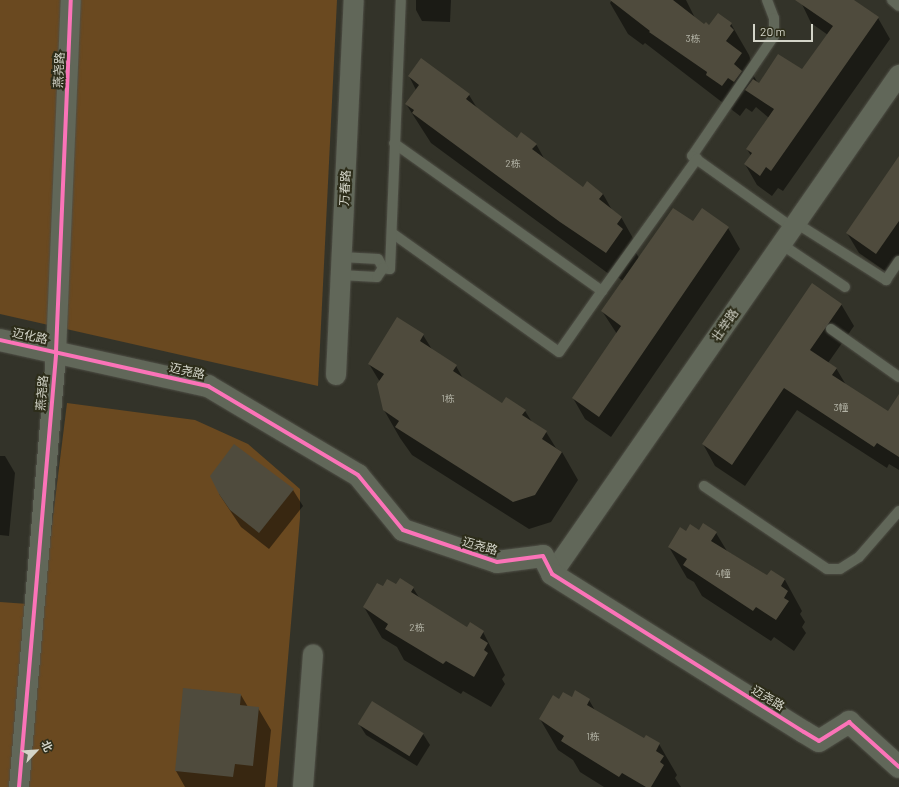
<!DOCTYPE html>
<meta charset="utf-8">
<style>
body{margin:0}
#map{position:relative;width:899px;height:787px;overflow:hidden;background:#333329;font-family:Barlow,"Noto Sans SC",sans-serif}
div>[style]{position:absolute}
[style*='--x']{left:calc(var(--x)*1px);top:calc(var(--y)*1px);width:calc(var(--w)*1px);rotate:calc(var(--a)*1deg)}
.green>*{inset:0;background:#6a4920}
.shadow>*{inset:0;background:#0007}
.building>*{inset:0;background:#4f4b3d;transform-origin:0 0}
.roads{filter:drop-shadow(0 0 1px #4f4f46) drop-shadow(0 0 1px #4f4f46)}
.service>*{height:10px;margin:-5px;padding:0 5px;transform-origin:5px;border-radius:5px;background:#616759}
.minor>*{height:20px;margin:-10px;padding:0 10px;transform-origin:10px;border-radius:10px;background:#616759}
.tertiary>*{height:22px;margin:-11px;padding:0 11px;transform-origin:11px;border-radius:11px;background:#616759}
.cycleway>*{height:4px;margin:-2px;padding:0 2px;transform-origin:2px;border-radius:2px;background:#fb73b8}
span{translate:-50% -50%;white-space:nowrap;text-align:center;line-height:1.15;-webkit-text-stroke:4px #2d2d1a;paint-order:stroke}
.number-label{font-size:10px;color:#b2b2a5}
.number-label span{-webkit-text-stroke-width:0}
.street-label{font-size:12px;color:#d3d4c8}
.north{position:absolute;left:16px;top:731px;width:40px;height:40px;-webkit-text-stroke:3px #2d2d1a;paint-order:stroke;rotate:65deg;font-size:11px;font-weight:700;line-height:16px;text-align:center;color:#d3d4c8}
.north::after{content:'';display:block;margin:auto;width:14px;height:18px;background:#d3d4c8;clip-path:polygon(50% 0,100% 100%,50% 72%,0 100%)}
.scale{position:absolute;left:753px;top:24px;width:60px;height:18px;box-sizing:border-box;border:2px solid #d3d4c8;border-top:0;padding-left:5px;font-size:12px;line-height:14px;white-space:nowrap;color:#d3d4c8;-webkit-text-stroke:3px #2d2d1a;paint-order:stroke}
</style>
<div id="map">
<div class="green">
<div style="clip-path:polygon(0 0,337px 0,318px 386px,0 314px)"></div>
<div style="clip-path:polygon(67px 403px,195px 420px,248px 444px,300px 489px,300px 518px,277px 787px,0 787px,0 602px,42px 605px)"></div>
</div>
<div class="shadow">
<div style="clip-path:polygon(416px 0,451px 0,450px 22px,422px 21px,416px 10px)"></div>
<div style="clip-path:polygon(612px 0,686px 0,695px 18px,704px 26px,731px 24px,749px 55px,751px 61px,748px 66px,759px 85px,803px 71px,828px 35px,811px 23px,800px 0,852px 0,878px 18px,890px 39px,783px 191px,778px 188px,772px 196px,757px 185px,745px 164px,751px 156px,747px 149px,769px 118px,756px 107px,752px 112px,746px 108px,740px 116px,645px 43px,643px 45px,628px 34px,610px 3px)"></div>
<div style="clip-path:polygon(409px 76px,469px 95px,477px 108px,517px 139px,536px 144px,545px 160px,583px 189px,603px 194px,612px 210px,621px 217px,638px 247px,635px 251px,639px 258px,693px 223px,728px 228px,740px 249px,611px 437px,585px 419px,573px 398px,617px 334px,602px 311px,623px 281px,615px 275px,613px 277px,431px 143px,406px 104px,416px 90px)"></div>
<div style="clip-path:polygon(899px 158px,899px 257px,888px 273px,859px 253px,847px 233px)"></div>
<div style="clip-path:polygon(841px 304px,854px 326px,828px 363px,836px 368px,846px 385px,888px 413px,899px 411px,899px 470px,889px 464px,887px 468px,797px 410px,745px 486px,715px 466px,703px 444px)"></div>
<div style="clip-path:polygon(423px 335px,433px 351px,456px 366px,464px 380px,503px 404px,525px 411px,532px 422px,546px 432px,556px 448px,562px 452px,578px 480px,551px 522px,529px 529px,412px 455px,400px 438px,384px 410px,380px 382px,369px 364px)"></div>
<div style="clip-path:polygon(0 456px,5px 456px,15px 473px,9px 536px,0 535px)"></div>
<div style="clip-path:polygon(293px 490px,303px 506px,269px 549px,241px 527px,219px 494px)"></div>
<div style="clip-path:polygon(699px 531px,716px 533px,727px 551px,768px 576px,771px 571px,785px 580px,802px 611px,800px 614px,805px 622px,802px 627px,806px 633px,794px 651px,774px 637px,771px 641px,702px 596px,694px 582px,687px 578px,669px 547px,686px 532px)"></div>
<div style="clip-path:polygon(396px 586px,413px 588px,420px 599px,468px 628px,483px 632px,505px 675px,502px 679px,505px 684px,491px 707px,463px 691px,461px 694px,404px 660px,397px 647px,382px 638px,364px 607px,384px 588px)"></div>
<div style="clip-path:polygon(241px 695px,248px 707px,258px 708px,271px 730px,265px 787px,185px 787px,176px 771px)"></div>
<div style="clip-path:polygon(572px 698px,589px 700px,596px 712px,644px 740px,659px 744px,677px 775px,675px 778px,681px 787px,604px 787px,580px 772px,573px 760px,558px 750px,540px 719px,560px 700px)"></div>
<div style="clip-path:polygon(359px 724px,423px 734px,430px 745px,417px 766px,366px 735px)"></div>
</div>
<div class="building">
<div style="clip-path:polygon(610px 0,673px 0,704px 24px,706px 22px,709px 25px,718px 13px,732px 23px,730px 26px,734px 30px,726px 41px,742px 53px,734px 64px,742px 71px,734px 82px,728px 78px,722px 86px,706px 75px,707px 72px,649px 32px,650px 31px)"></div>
<div style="clip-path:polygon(795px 0,854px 0,879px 17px,771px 171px,766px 167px,760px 176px,744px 164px,752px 153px,746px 149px,774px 109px,745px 90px,753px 79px,759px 83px,778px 54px,802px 69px,833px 26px)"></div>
<div style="clip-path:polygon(421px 58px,470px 94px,466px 99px,517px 138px,521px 132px,537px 144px,532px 149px,583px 187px,587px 181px,603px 194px,599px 199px,622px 217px,617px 224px,623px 229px,606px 253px,560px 222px,412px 113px,414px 110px,405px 104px,419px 85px,408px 76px)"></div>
<div style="clip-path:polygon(899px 156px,899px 221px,876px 254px,846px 233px)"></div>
<div style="clip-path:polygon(673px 208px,693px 221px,702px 208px,729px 227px,599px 417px,572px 398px,621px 326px,601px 311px)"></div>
<div style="clip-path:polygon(812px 283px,842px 304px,810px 350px,837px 368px,832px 375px,888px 411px,899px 394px,899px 457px,877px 443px,874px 447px,784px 388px,732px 465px,702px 444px)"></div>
<div style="clip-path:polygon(397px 317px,424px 334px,420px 341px,457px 365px,453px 371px,502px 403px,506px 397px,526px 410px,522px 415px,547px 431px,542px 439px,562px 452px,535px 495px,513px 502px,395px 427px,399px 421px,383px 410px,377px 384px,384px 374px,368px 364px)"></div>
<div style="clip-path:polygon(234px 444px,294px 489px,259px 533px,230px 510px,219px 494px,210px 476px)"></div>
<div style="clip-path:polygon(703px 523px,717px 532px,711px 541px,767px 575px,771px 570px,785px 579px,781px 586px,788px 591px,784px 598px,789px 601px,776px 620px,756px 607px,753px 611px,683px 565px,687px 559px,668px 547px,680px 527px,686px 531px,690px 524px,699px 530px)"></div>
<div style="clip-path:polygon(400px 578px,414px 587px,411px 592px,467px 627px,470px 622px,484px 631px,480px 638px,488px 643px,484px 650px,488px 653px,474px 677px,446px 661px,443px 664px,385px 629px,388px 624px,363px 607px,377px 583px,383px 586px,387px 579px,396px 584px)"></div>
<div style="clip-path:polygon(183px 688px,241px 694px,240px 705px,259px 707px,253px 766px,235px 764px,233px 777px,175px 771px)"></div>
<div style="clip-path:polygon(575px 690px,590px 699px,587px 705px,644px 738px,646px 735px,660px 743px,656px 751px,664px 756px,660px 762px,664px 765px,651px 787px,646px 787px,622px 773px,619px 777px,561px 741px,564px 736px,539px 719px,553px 695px,559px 699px,563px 692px,572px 697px)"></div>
<div style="left:372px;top:701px;width:61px;height:27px;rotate:32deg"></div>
</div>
<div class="roads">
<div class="service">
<div style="--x:767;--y:0;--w:19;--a:69"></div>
<div style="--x:774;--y:18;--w:18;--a:90"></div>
<div style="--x:774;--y:36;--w:145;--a:124.3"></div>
<div style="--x:692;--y:156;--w:124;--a:35.5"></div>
<div style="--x:892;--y:0;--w:9;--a:41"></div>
<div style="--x:796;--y:223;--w:107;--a:32.3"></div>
<div style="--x:886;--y:280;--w:23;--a:-56"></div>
<div style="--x:392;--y:233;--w:205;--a:35.5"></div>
<div style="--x:559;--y:352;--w:75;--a:-54.8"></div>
<div style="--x:602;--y:291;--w:255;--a:-144.6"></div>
<div style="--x:781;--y:244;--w:77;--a:33.9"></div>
<div style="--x:341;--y:257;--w:37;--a:3"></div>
<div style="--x:378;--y:259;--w:10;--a:61"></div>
<div style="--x:383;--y:268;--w:7;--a:8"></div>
<div style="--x:390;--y:269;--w:269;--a:-87.7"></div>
<div style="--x:340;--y:275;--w:37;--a:3"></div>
<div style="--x:377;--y:277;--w:11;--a:-56"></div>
<div style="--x:602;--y:291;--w:163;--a:-54.3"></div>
<div style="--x:831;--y:329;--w:83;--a:35.2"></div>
<div style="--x:704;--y:486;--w:148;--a:34"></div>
<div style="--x:827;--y:569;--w:13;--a:0"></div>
<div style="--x:840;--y:569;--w:22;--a:-32"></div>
<div style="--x:859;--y:557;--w:61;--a:-49"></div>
</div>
<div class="minor">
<div style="--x:336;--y:375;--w:375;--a:-87.3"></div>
<div style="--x:552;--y:574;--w:608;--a:-55.19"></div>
<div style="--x:19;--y:787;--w:437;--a:-85.1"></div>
<div style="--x:56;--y:352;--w:352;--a:-87.6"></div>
<div style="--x:303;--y:787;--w:133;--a:-85.7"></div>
</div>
<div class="tertiary">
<div style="--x:0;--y:340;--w:213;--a:12.5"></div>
<div style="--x:208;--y:386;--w:174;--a:30.7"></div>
<div style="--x:358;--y:475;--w:71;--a:50.7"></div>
<div style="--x:403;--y:530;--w:99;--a:18.8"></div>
<div style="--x:497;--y:562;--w:46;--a:-7.4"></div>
<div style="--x:543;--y:556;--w:20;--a:63"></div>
<div style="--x:552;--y:574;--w:297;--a:32.1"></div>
<div style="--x:804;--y:732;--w:17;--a:31"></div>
<div style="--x:819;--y:741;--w:36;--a:-32"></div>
<div style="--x:849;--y:722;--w:67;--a:42"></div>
</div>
</div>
<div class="cycleway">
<div style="--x:0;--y:340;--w:213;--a:12.5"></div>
<div style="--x:208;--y:386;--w:174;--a:30.7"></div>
<div style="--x:358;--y:475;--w:71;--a:50.7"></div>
<div style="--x:403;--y:530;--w:99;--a:18.8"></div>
<div style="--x:497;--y:562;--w:46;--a:-7.4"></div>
<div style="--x:543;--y:556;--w:20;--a:63"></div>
<div style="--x:552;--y:574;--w:297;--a:32.1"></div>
<div style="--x:804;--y:732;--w:17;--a:31"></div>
<div style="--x:819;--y:741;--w:36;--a:-32"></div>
<div style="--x:849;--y:722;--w:67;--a:42"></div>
<div style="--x:19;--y:787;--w:437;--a:-85.1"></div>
<div style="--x:56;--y:352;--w:352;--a:-87.6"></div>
</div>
<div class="number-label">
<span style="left:693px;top:39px">3栋</span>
<span style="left:513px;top:164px">2栋</span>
<span style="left:448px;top:399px">1栋</span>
<span style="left:841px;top:408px">3幢</span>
<span style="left:723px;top:574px">4幢</span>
<span style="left:417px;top:628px">2栋</span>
<span style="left:593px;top:737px">1栋</span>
</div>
<div class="street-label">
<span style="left:59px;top:70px;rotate:-87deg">燕尧路</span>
<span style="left:345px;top:188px;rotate:-87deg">万春路</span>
<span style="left:725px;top:325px;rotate:-55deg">壮举路</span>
<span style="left:30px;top:336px;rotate:12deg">迈化路</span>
<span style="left:187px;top:371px;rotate:13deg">迈尧路</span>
<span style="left:42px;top:393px;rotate:-85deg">燕尧路</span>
<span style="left:480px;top:546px;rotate:16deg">迈尧路</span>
<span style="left:768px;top:698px;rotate:32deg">迈尧路</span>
</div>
<div class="north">北</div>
<div class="scale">20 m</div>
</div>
